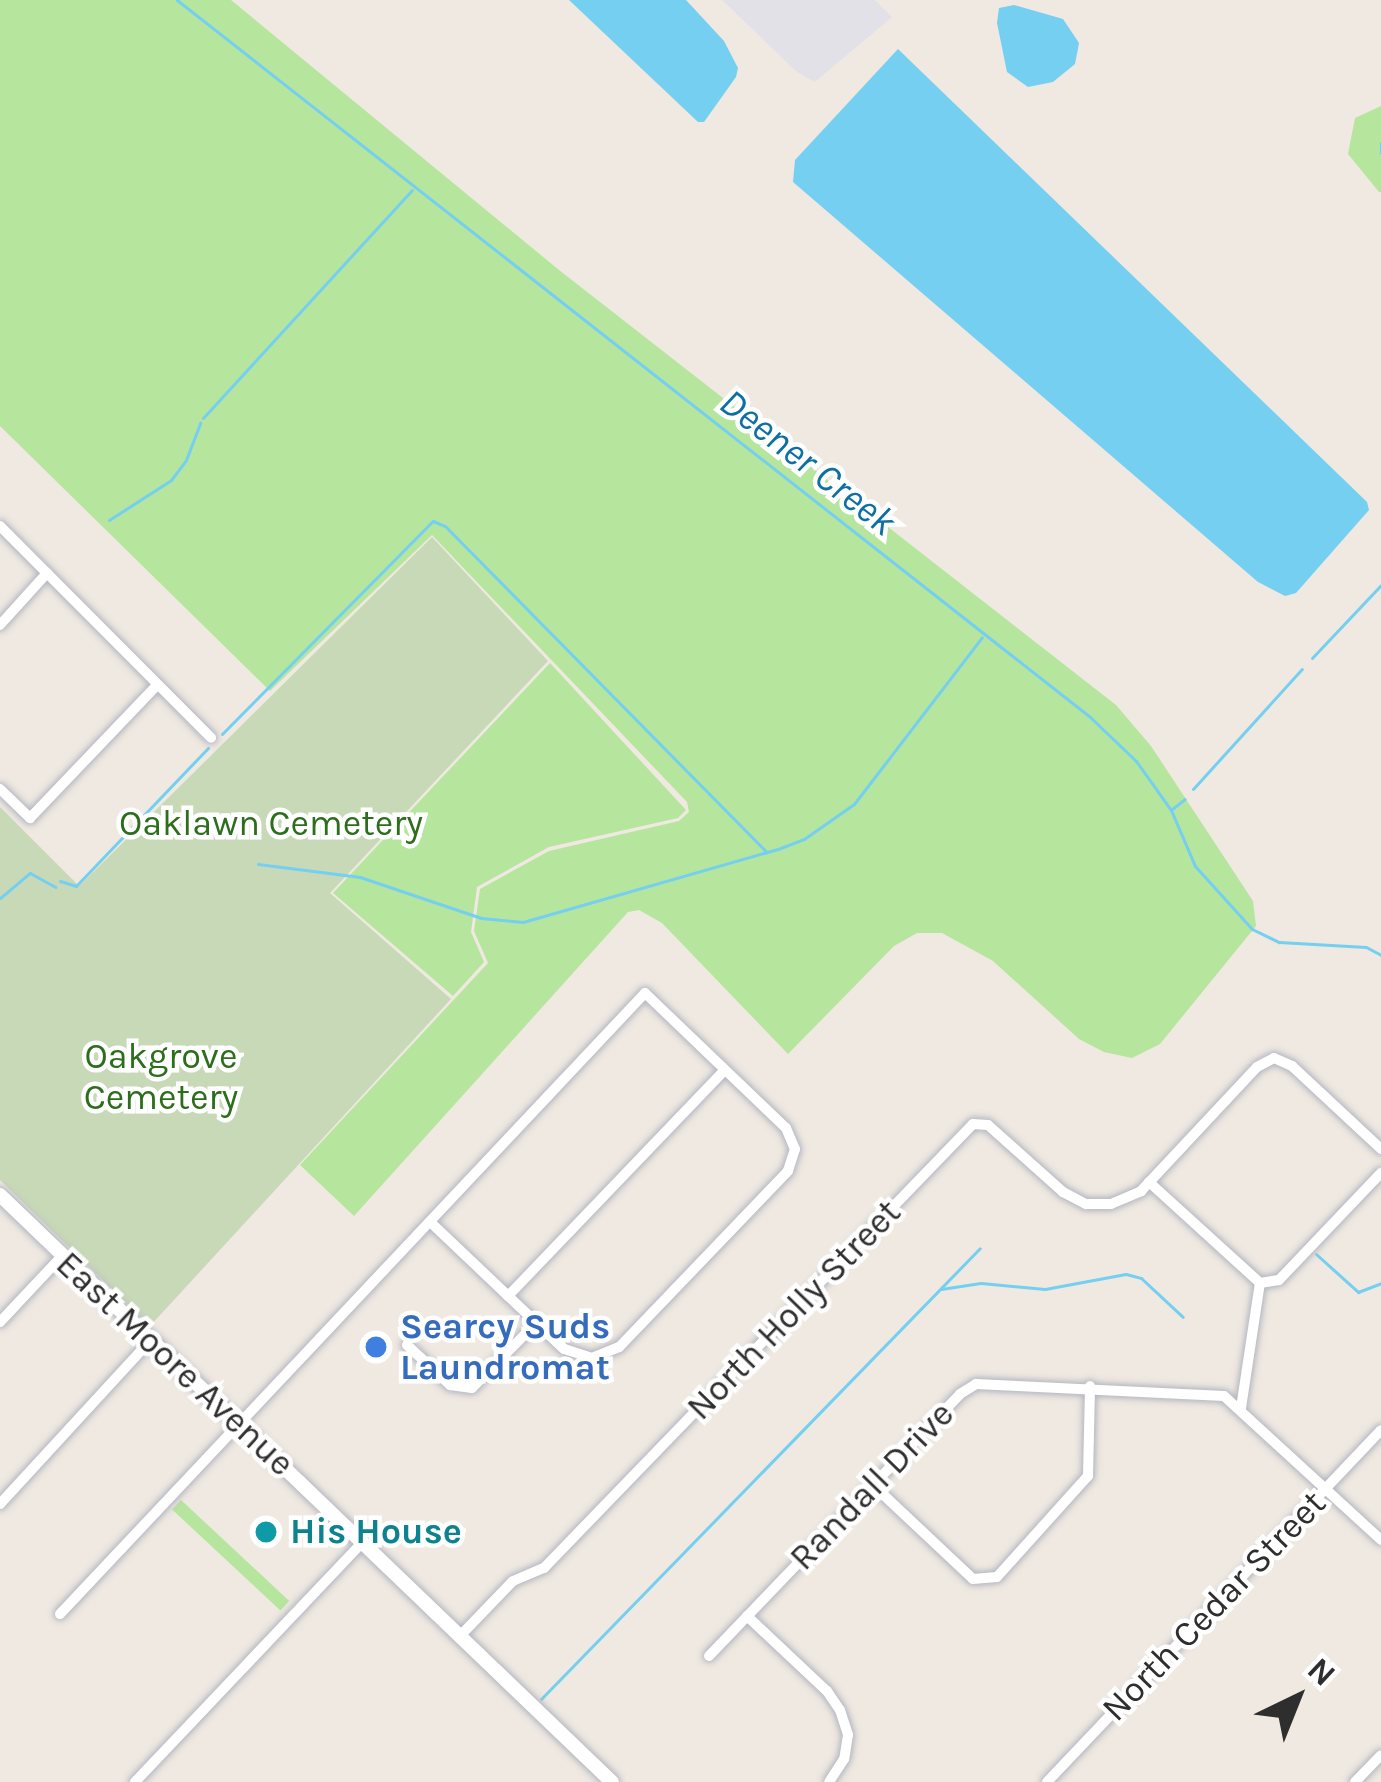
<!DOCTYPE html>
<style>
body{margin:0}
#map{position:relative;width:1381px;height:1782px;overflow:hidden;background:#efe9e1;font-family:Karla,sans-serif}
div>[style]{position:absolute}
[style*='--x']{left:calc(var(--x)*1px);top:calc(var(--y)*1px);width:calc(var(--w)*1px);rotate:calc(var(--a)*1deg)}
.industrial>*{inset:0;background:#e3e1e8}
.green>*{inset:0;background:#b6e59e;transform-origin:0 0}
.cemetery>*{inset:0;background:#c8d9b8}
.water>*{inset:0;background:#75cff0}
.stream>*{height:3px;margin:-1.5px;padding:0 1.5px;transform-origin:1.5px;border-radius:1.5px;background:#75cff0}
.roads{filter:drop-shadow(0 0 3px #b4b7c1) drop-shadow(0 0 3px #b4b7c1)}
.minor>*{height:10px;margin:-5px;padding:0 5px;transform-origin:5px;border-radius:5px;background:#fff}
.tertiary>*{height:14px;margin:-7px;padding:0 7px;transform-origin:7px;border-radius:7px;background:#fff}
.dots>*{width:33px;height:33px;translate:-50% -50%;box-sizing:border-box;border:6px solid #fff;border-radius:50%}
span{translate:-50% -50%;white-space:nowrap;text-align:center;line-height:1.15;-webkit-text-stroke:9px #fff;paint-order:stroke}
.park-label{font-size:36px;color:#2c6e1b}
.street-label{font-size:36px;color:#2e2e2e}
.shop-label{font-size:36px;color:#366cbe;font-weight:700}
.left{translate:0 -50%;text-align:left}
.culture-label{font-size:36px;color:#0d838f;font-weight:700}
.water-label{font-size:39px;color:#0d6fa3;font-style:italic}
.north{position:absolute;left:1237px;top:1638px;width:120px;height:120px;-webkit-text-stroke:9px #fff;paint-order:stroke;rotate:43deg;font-size:33px;font-weight:700;line-height:48px;text-align:center;color:#2e2e2e}
.north::after{content:'';display:block;margin:auto;width:42px;height:54px;background:#2e2e2e;clip-path:polygon(50% 0,100% 100%,50% 72%,0 100%)}
</style>
<div id="map">
<div class="industrial">
<div style="clip-path:polygon(722px 0,875px 0,892px 17px,815px 82px,797px 72px)"></div>
</div>
<div class="green">
<div style="clip-path:polygon(0 0,231px 0,559px 270px,1116px 705px,1151px 746px,1253px 901px,1256px 926px,1160px 1044px,1132px 1058px,1104px 1052px,1079px 1039px,993px 961px,942px 933px,917px 933px,894px 946px,788px 1054px,662px 923px,639px 910px,628px 912px,354px 1216px,300px 1165px,488px 963px,474px 931px,480px 889px,549px 851px,679px 821px,689px 812px,687px 802px,432px 535px,270px 691px,0 426px)"></div>
<div style="clip-path:polygon(1381px 106px,1381px 192px,1379px 192px,1348px 154px,1355px 118px)"></div>
<div style="clip-path:polygon(550px 663px,686px 810px,678px 818px,549px 847px,477px 887px,471px 932px,484px 962px,453px 996px,333px 893px)"></div>
<div style="left:181px;top:1500px;width:148px;height:13px;rotate:43deg"></div>
</div>
<div class="cemetery">
<div style="clip-path:polygon(432px 537px,548px 661px,330px 893px,451px 999px,150px 1326px,0 1180px,0 807px,79px 886px)"></div>
</div>
<div class="water">
<div style="clip-path:polygon(569px 0,686px 0,724px 41px,738px 68px,736px 77px,704px 122px,698px 122px)"></div>
<div style="clip-path:polygon(1014px 5px,1063px 19px,1079px 43px,1075px 64px,1053px 82px,1028px 87px,1007px 72px,997px 23px,999px 8px)"></div>
<div style="clip-path:polygon(898px 49px,1367px 502px,1369px 510px,1296px 593px,1285px 596px,1258px 582px,793px 182px,795px 160px)"></div>
</div>
<div class="stream">
<div style="--x:177;--y:0;--w:1161;--a:38.14"></div>
<div style="--x:1090;--y:717;--w:64;--a:43.7"></div>
<div style="--x:1136;--y:761;--w:60;--a:54.5"></div>
<div style="--x:1171;--y:810;--w:61;--a:66.8"></div>
<div style="--x:1195;--y:866;--w:85;--a:47.9"></div>
<div style="--x:1252;--y:929;--w:30;--a:26"></div>
<div style="--x:1279;--y:942;--w:87;--a:3.3"></div>
<div style="--x:1366;--y:947;--w:17;--a:28"></div>
<div style="--x:1381;--y:143;--w:10;--a:90"></div>
<div style="--x:203;--y:418;--w:309;--a:-47.5"></div>
<div style="--x:109;--y:520;--w:74;--a:-32.8"></div>
<div style="--x:171;--y:480;--w:25;--a:-53"></div>
<div style="--x:186;--y:460;--w:40;--a:-69"></div>
<div style="--x:1312;--y:658;--w:100;--a:-46.6"></div>
<div style="--x:222;--y:734;--w:300;--a:-45.3"></div>
<div style="--x:433;--y:521;--w:13;--a:23"></div>
<div style="--x:445;--y:526;--w:458;--a:45.4"></div>
<div style="--x:1193;--y:789;--w:162;--a:-47.8"></div>
<div style="--x:1172;--y:809;--w:16;--a:-38"></div>
<div style="--x:258;--y:864;--w:103;--a:7.3"></div>
<div style="--x:360;--y:877;--w:128;--a:18.7"></div>
<div style="--x:481;--y:918;--w:42;--a:5.4"></div>
<div style="--x:523;--y:922;--w:265;--a:-16"></div>
<div style="--x:778;--y:849;--w:28;--a:-21"></div>
<div style="--x:804;--y:839;--w:61;--a:-35"></div>
<div style="--x:854;--y:804;--w:210;--a:-52.5"></div>
<div style="--x:60;--y:881;--w:17;--a:17"></div>
<div style="--x:76;--y:886;--w:191;--a:-46.3"></div>
<div style="--x:0;--y:898;--w:39;--a:-40"></div>
<div style="--x:30;--y:873;--w:29;--a:29"></div>
<div style="--x:1316;--y:1254;--w:57;--a:42.1"></div>
<div style="--x:1358;--y:1292;--w:25;--a:-21"></div>
<div style="--x:941;--y:1289;--w:40;--a:-8.5"></div>
<div style="--x:981;--y:1283;--w:64;--a:5.4"></div>
<div style="--x:1045;--y:1289;--w:82;--a:-10.5"></div>
<div style="--x:1126;--y:1274;--w:16;--a:15"></div>
<div style="--x:1141;--y:1278;--w:57;--a:42.9"></div>
<div style="--x:541;--y:1699;--w:629;--a:-45.77"></div>
</div>
<div class="roads">
<div class="minor">
<div style="--x:0;--y:526;--w:299;--a:45.1"></div>
<div style="--x:0;--y:625;--w:70;--a:-47.9"></div>
<div style="--x:0;--y:789;--w:42;--a:44"></div>
<div style="--x:30;--y:818;--w:184;--a:-46.3"></div>
<div style="--x:1149;--y:1182;--w:150;--a:42.3"></div>
<div style="--x:508;--y:1296;--w:313;--a:-46.2"></div>
<div style="--x:0;--y:1322;--w:89;--a:-46.8"></div>
<div style="--x:407;--y:1345;--w:59;--a:42.9"></div>
<div style="--x:450;--y:1385;--w:22;--a:8"></div>
<div style="--x:472;--y:1388;--w:91;--a:-45.4"></div>
<div style="--x:1241;--y:1408;--w:126;--a:-81.4"></div>
<div style="--x:1260;--y:1283;--w:19;--a:-9"></div>
<div style="--x:1279;--y:1280;--w:148;--a:-46.4"></div>
<div style="--x:873;--y:1485;--w:137;--a:43.2"></div>
<div style="--x:973;--y:1579;--w:24;--a:-5"></div>
<div style="--x:997;--y:1577;--w:136;--a:-48"></div>
<div style="--x:1088;--y:1476;--w:90;--a:-88.7"></div>
<div style="--x:0;--y:1504;--w:222;--a:-47.4"></div>
<div style="--x:60;--y:1614;--w:853;--a:-46.71"></div>
<div style="--x:645;--y:993;--w:195;--a:43.8"></div>
<div style="--x:786;--y:1128;--w:23;--a:67"></div>
<div style="--x:795;--y:1149;--w:23;--a:108"></div>
<div style="--x:788;--y:1171;--w:244;--a:133.8"></div>
<div style="--x:619;--y:1347;--w:29;--a:158"></div>
<div style="--x:592;--y:1358;--w:29;--a:-162"></div>
<div style="--x:564;--y:1349;--w:185;--a:-136.5"></div>
<div style="--x:747;--y:1616;--w:110;--a:43.2"></div>
<div style="--x:827;--y:1691;--w:23;--a:56"></div>
<div style="--x:840;--y:1710;--w:26;--a:72"></div>
<div style="--x:848;--y:1735;--w:24;--a:99"></div>
<div style="--x:844;--y:1759;--w:27;--a:123"></div>
<div style="--x:460;--y:1636;--w:76;--a:-46.1"></div>
<div style="--x:513;--y:1581;--w:34;--a:-23"></div>
<div style="--x:544;--y:1568;--w:617;--a:-45.98"></div>
<div style="--x:973;--y:1124;--w:15;--a:4"></div>
<div style="--x:988;--y:1125;--w:101;--a:41.8"></div>
<div style="--x:1063;--y:1192;--w:26;--a:28"></div>
<div style="--x:1086;--y:1204;--w:25;--a:0"></div>
<div style="--x:1111;--y:1204;--w:33;--a:-23"></div>
<div style="--x:1141;--y:1191;--w:170;--a:-46.9"></div>
<div style="--x:1257;--y:1067;--w:19;--a:-28"></div>
<div style="--x:1274;--y:1058;--w:20;--a:24"></div>
<div style="--x:1292;--y:1066;--w:122;--a:43"></div>
<div style="--x:709;--y:1656;--w:363;--a:-46.2"></div>
<div style="--x:960;--y:1394;--w:19;--a:-32"></div>
<div style="--x:976;--y:1384;--w:248;--a:2.8"></div>
<div style="--x:1224;--y:1396;--w:213;--a:42.5"></div>
<div style="--x:135;--y:1782;--w:331;--a:-46.5"></div>
<div style="--x:1047;--y:1782;--w:485;--a:-46.5"></div>
<div style="--x:1355;--y:1782;--w:37;--a:-46"></div>
</div>
<div class="tertiary">
<div style="--x:0;--y:1195;--w:848;--a:43.81"></div>
</div>
</div>
<div class="dots">
<div style="left:376px;top:1347px;background:#3f7fe0"></div>
<div style="left:266px;top:1532px;background:#0f9aa8"></div>
</div>
<div class="park-label">
<span style="left:271px;top:824px">Oaklawn Cemetery</span>
<span style="left:161px;top:1077px">Oakgrove<br>Cemetery</span>
</div>
<div class="street-label">
<span style="left:794px;top:1310px;rotate:-46deg">North Holly Street</span>
<span style="left:175px;top:1364px;rotate:43deg">East Moore Avenue</span>
<span style="left:872px;top:1486px;rotate:-46deg">Randall Drive</span>
<span style="left:1214px;top:1606px;rotate:-46deg">North Cedar Street</span>
</div>
<div class="shop-label">
<span class="left" style="left:400px;top:1347px">Searcy Suds<br>Laundromat</span>
</div>
<div class="culture-label">
<span class="left" style="left:290px;top:1532px">His House</span>
</div>
<div class="water-label">
<span style="left:808px;top:462px;rotate:38deg">Deener Creek</span>
</div>
<div class="north">N</div>
</div>
